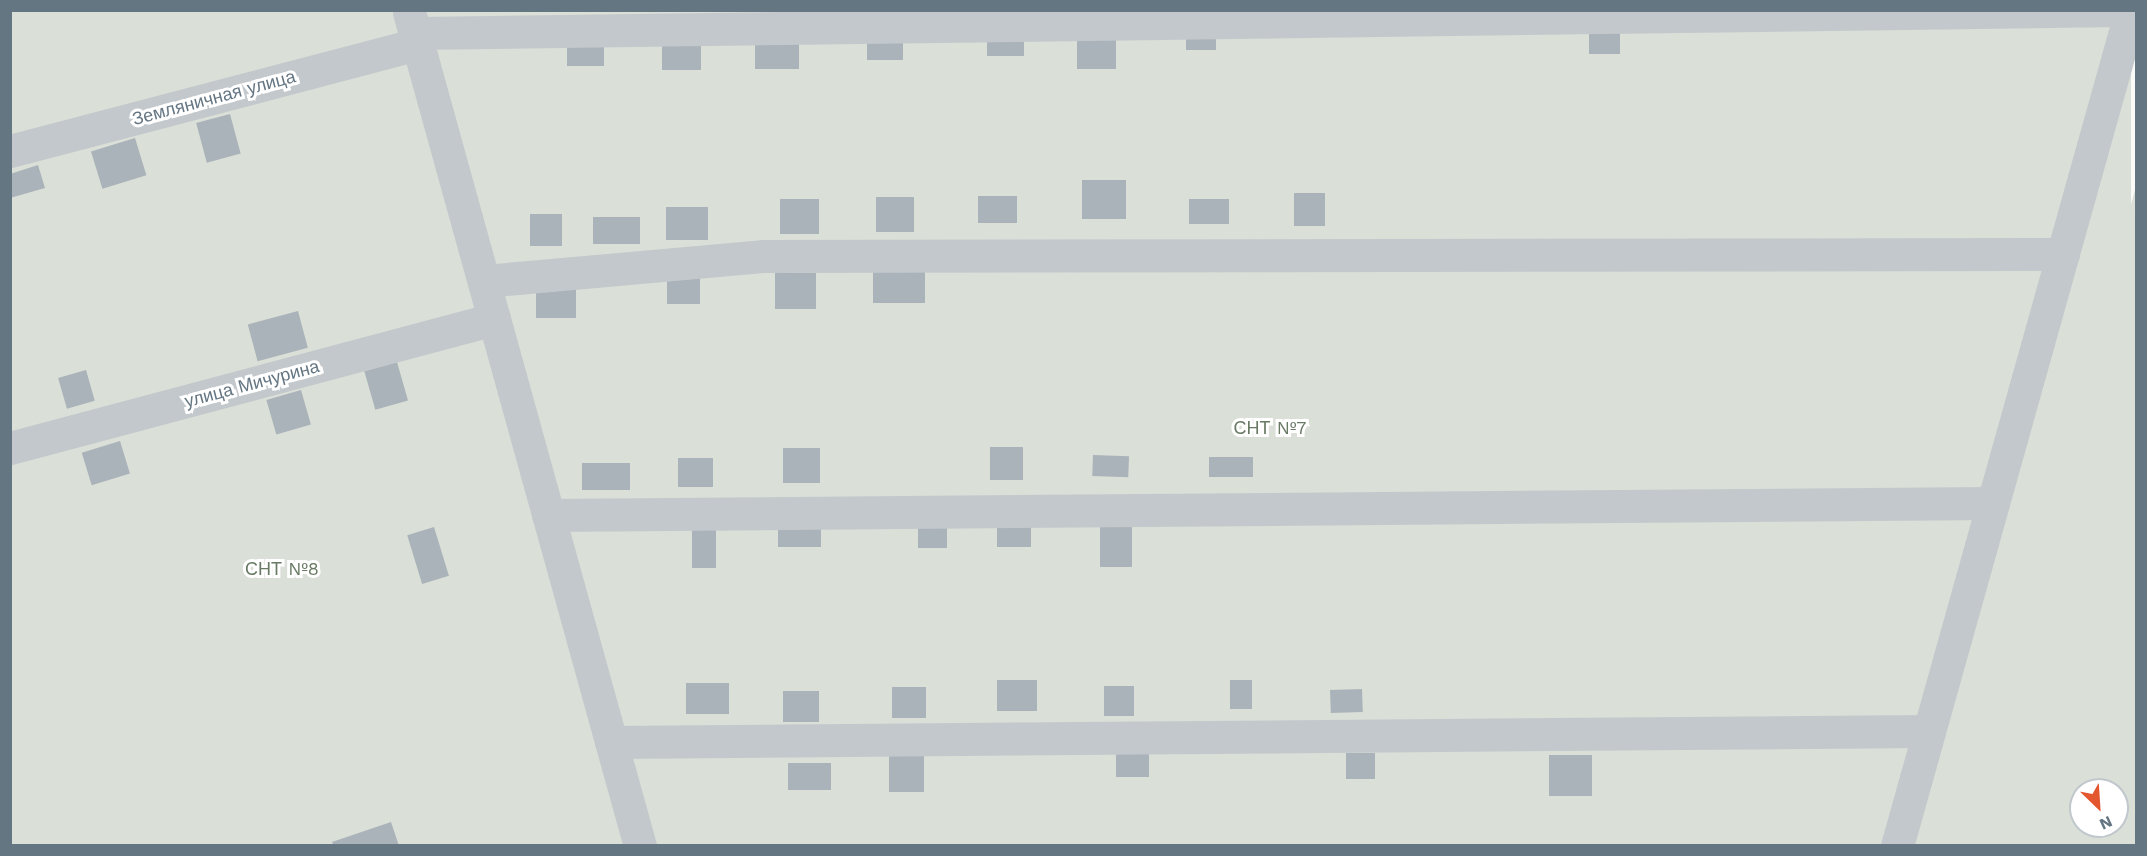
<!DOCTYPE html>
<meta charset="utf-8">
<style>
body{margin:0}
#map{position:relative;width:2147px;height:856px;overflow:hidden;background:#fafaf8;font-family:"Work Sans",sans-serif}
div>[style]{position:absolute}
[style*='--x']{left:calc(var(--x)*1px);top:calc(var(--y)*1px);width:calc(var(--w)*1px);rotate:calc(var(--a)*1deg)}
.green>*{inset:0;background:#dadfd7;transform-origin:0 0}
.building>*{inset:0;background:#aab3b9;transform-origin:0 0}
.minor>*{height:33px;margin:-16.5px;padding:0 16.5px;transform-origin:16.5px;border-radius:16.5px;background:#c3c8cc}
span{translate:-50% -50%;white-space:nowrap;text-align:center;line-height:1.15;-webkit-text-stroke:6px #fff;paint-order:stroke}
.street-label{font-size:18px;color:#657683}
.park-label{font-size:18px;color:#687a64}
.frame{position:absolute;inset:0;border:12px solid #657683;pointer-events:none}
.north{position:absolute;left:2069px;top:778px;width:60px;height:60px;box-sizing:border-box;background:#fff;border:2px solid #c1c8cd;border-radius:50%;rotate:155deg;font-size:16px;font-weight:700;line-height:24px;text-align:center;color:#657683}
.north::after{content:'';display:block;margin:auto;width:21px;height:27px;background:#e4572e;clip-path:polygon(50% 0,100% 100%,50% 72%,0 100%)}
</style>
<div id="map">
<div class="green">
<div style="left:10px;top:11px;width:2121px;height:834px"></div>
<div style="clip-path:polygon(evenodd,2136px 186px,2136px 845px,1959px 845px,2136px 186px,2081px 790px,2117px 790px,2117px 826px,2081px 826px,2081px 790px)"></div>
</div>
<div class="building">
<div style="left:1216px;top:26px;width:24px;height:30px;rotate:90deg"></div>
<div style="left:1589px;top:31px;width:31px;height:23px"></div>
<div style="left:1077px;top:32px;width:39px;height:37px"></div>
<div style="left:987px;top:34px;width:37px;height:22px"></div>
<div style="left:867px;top:35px;width:36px;height:25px"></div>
<div style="left:662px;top:41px;width:39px;height:29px"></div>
<div style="left:755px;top:42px;width:44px;height:27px"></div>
<div style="left:567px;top:43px;width:37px;height:23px"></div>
<div style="left:230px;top:114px;width:41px;height:35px;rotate:75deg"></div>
<div style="left:135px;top:138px;width:39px;height:46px;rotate:73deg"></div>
<div style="clip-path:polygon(38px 165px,45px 188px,10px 198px,10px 174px)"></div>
<div style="left:1082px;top:180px;width:44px;height:39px"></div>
<div style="left:1294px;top:193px;width:31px;height:33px"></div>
<div style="left:1017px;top:196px;width:27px;height:39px;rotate:90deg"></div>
<div style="left:876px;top:197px;width:38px;height:35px"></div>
<div style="left:780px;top:199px;width:39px;height:35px"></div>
<div style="left:1189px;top:199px;width:40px;height:25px"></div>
<div style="left:666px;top:207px;width:42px;height:33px"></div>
<div style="left:530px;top:214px;width:32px;height:32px"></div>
<div style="left:593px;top:217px;width:47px;height:27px"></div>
<div style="left:873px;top:269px;width:52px;height:34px"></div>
<div style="left:775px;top:273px;width:41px;height:36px"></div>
<div style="left:667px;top:277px;width:33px;height:27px"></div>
<div style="left:536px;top:285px;width:40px;height:33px"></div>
<div style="left:298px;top:311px;width:38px;height:52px;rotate:75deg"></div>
<div style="left:397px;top:362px;width:40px;height:34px;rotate:74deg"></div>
<div style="left:86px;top:370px;width:32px;height:29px;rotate:74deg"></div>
<div style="left:301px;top:390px;width:36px;height:36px;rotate:74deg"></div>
<div style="left:120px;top:441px;width:34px;height:40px;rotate:73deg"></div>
<div style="left:990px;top:447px;width:33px;height:33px"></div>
<div style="left:783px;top:448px;width:37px;height:35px"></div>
<div style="left:1093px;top:455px;width:36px;height:21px;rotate:2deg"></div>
<div style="left:1209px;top:457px;width:44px;height:20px"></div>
<div style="left:678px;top:458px;width:35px;height:29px"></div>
<div style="left:582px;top:463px;width:48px;height:27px"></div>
<div style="left:918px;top:518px;width:29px;height:30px"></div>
<div style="left:997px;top:519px;width:34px;height:28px"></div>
<div style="left:778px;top:520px;width:43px;height:27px"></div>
<div style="left:1100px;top:524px;width:32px;height:43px"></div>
<div style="left:434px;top:527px;width:51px;height:28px;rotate:73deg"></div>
<div style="left:692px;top:530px;width:24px;height:38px"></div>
<div style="left:1037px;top:680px;width:31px;height:40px;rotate:90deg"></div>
<div style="left:1230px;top:680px;width:22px;height:29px"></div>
<div style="left:729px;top:683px;width:31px;height:43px;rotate:90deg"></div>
<div style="left:1104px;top:686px;width:30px;height:30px"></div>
<div style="left:892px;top:687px;width:34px;height:31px"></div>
<div style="left:1362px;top:689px;width:23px;height:32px;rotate:88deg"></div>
<div style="left:783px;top:691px;width:36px;height:31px"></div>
<div style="left:1346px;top:753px;width:29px;height:26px"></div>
<div style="left:1116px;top:754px;width:33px;height:23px"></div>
<div style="left:1549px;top:755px;width:43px;height:41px"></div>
<div style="left:889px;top:756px;width:35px;height:36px"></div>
<div style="left:788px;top:763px;width:43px;height:27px"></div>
<div style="clip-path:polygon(391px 822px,399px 846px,334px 846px,332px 842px)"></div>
</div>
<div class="minor">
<div style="--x:409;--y:12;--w:865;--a:74.52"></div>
<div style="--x:415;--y:33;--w:1706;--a:-0.77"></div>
<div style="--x:10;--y:151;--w:422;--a:-14.7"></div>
<div style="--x:484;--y:281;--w:282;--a:-5.1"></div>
<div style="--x:765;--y:256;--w:1298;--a:-0.09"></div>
<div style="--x:10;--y:448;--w:501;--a:-14.92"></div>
<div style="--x:548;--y:515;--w:1445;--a:-0.48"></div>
<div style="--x:611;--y:742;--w:1318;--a:-0.48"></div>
<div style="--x:1897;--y:846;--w:868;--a:-74.36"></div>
</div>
<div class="street-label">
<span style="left:214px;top:98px;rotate:-15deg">Земляничная улица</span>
<span style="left:252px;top:384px;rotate:-15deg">улица Мичурина</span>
</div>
<div class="park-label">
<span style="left:1270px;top:428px">СНТ №7</span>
<span style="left:282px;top:569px">СНТ №8</span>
</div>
<div class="frame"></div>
<div class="north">N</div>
</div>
